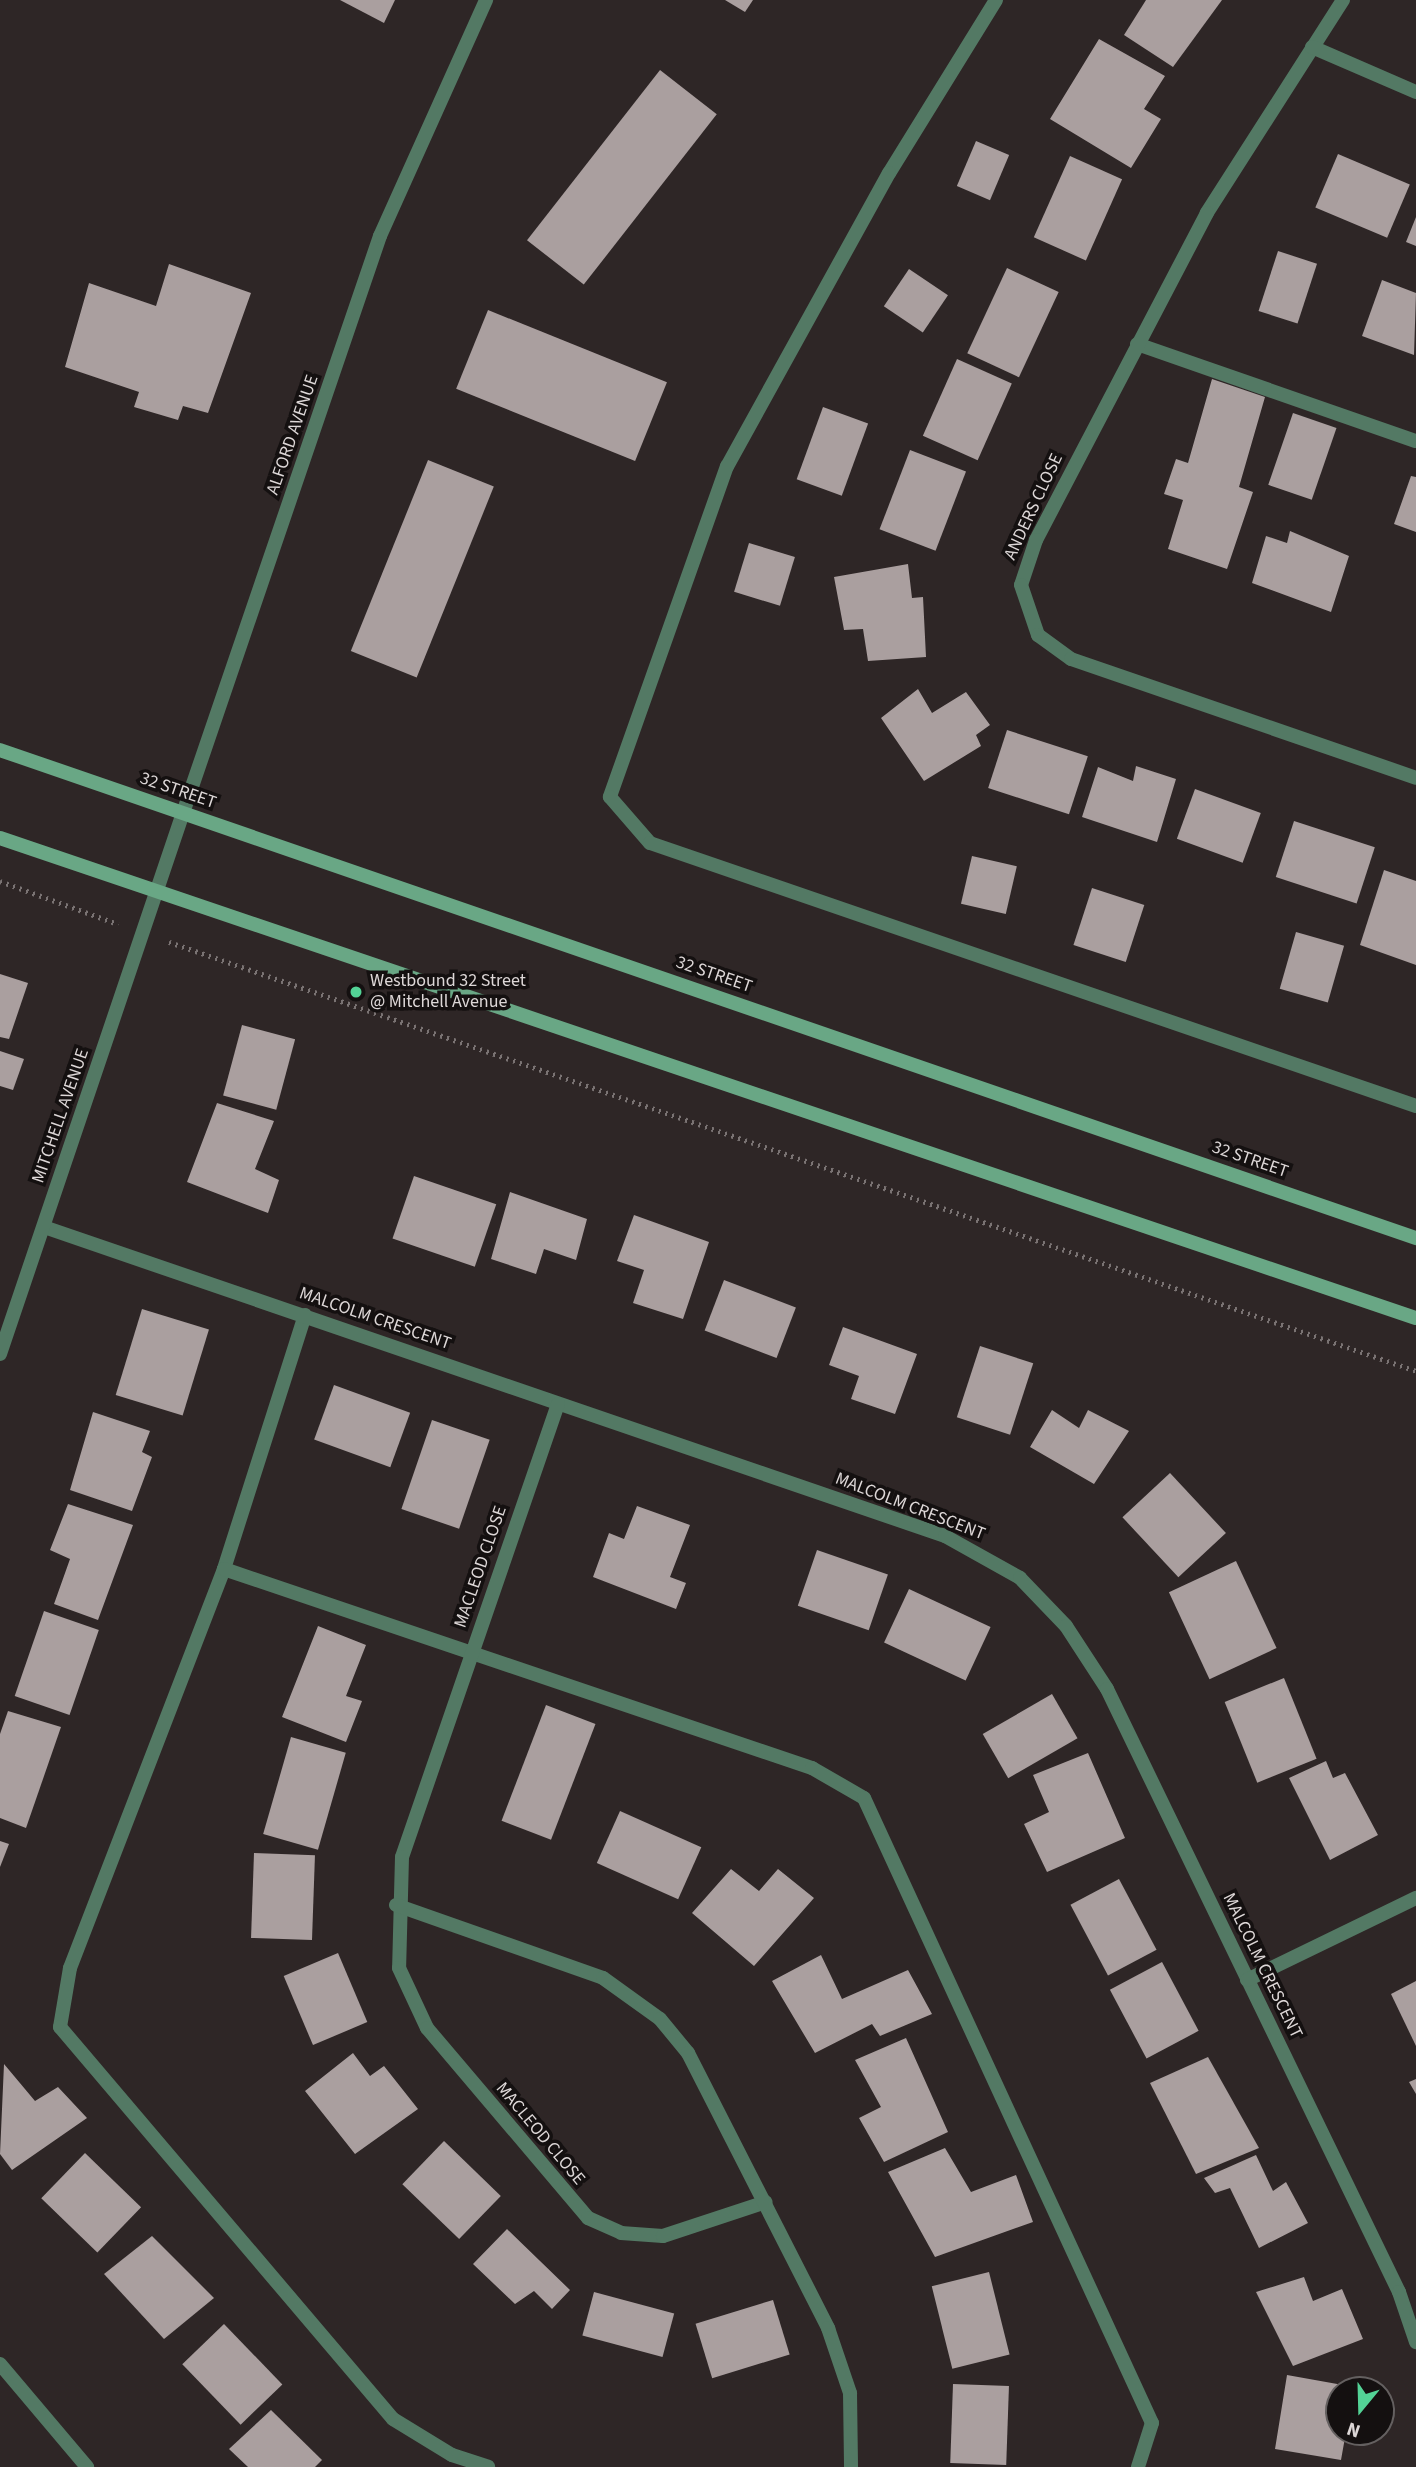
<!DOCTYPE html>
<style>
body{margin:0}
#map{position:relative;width:1416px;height:2467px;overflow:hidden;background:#2e2626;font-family:"Source Sans 3",sans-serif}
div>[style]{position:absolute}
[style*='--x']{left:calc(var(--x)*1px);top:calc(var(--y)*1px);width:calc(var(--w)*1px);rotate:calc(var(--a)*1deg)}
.building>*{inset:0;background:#aa9f9f;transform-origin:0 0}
.path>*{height:4.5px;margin-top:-2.25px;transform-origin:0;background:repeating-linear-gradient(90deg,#7a7373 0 2px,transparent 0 7px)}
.service>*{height:14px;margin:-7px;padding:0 7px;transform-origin:7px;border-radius:7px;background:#537964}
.minor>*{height:14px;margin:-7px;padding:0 7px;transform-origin:7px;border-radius:7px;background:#537964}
.tertiary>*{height:14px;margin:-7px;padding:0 7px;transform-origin:7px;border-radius:7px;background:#537964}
.secondary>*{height:14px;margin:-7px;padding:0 7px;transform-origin:7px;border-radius:7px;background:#69a785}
.dots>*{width:19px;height:19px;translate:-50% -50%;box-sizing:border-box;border:4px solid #141010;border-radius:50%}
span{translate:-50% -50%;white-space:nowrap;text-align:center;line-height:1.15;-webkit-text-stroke:7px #141010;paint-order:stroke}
.street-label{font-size:18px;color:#ddd7d7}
.poi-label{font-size:18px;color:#ddd7d7}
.left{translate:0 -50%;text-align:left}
.north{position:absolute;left:1325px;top:2376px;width:70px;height:70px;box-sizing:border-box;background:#141010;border:2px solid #646060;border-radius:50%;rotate:199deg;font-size:19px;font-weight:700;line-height:28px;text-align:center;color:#ddd7d7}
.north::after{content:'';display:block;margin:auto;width:24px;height:32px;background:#53d396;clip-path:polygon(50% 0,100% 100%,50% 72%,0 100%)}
</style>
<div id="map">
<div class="building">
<div style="clip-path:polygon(340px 0,395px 0,384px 23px)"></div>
<div style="clip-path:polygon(725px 0,753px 0,745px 12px)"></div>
<div style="clip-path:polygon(1146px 0,1222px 0,1173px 67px,1124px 35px)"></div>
<div style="clip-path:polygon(1099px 39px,1165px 76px,1144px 109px,1161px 119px,1131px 168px,1050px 119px)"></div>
<div style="left:660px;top:70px;width:72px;height:216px;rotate:38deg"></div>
<div style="left:976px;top:141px;width:36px;height:49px;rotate:23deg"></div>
<div style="left:1338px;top:154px;width:78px;height:58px;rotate:23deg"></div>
<div style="left:1070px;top:156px;width:57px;height:89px;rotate:24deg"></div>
<div style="clip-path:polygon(1416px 217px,1416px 246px,1406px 242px)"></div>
<div style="left:1278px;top:251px;width:41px;height:63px;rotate:18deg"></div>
<div style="clip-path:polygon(169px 264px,251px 293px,208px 413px,183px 406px,178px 420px,134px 407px,139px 392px,65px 367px,89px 283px,156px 306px)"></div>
<div style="left:1007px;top:268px;width:57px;height:94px;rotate:25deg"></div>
<div style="left:909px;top:269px;width:47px;height:45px;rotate:34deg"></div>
<div style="clip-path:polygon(1382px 280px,1416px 293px,1414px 355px,1362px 336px)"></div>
<div style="left:488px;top:310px;width:193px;height:85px;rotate:22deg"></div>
<div style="left:957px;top:359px;width:60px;height:84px;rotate:24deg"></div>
<div style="clip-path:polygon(1212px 379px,1265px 397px,1239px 487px,1253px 492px,1227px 569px,1168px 549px,1183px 500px,1164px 494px,1176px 459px,1188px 463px)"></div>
<div style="left:823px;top:407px;width:48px;height:77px;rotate:20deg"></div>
<div style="left:1293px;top:413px;width:46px;height:76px;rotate:19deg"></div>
<div style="left:910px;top:450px;width:60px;height:85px;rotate:21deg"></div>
<div style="left:428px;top:460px;width:71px;height:206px;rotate:22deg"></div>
<div style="clip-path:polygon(1411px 476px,1416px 477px,1416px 532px,1394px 524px)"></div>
<div style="clip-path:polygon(1290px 531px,1349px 556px,1331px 612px,1252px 583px,1266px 536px,1287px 543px)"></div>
<div style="left:749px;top:543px;width:48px;height:51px;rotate:17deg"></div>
<div style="clip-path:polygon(908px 564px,912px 598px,923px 597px,926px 657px,868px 661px,863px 629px,844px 630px,834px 577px)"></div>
<div style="clip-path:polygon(918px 689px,932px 713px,966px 692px,990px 725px,976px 735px,981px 746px,924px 781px,881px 718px)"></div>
<div style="left:1007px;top:730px;width:85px;height:61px;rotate:18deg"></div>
<div style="clip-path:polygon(1136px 766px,1176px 779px,1157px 842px,1082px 817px,1098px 767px,1133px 781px)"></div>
<div style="left:1195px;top:789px;width:70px;height:53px;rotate:20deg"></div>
<div style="left:1294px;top:821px;width:85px;height:59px;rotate:18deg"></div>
<div style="left:972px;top:856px;width:46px;height:49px;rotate:13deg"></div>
<div style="clip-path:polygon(1384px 870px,1416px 881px,1416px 965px,1360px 945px)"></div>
<div style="left:1092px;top:888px;width:55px;height:60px;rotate:18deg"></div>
<div style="left:1296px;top:932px;width:50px;height:59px;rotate:16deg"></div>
<div style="clip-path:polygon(0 974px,28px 983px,9px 1039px,0 1037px)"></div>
<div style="left:242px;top:1025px;width:55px;height:73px;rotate:15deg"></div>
<div style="clip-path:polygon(0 1051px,24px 1059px,13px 1090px,0 1086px)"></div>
<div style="clip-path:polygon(217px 1103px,274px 1121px,255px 1169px,279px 1180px,268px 1213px,187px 1182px)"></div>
<div style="left:414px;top:1176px;width:87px;height:66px;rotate:19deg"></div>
<div style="clip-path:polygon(510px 1192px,587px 1219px,576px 1260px,544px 1249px,536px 1274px,491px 1259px)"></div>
<div style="clip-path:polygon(634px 1215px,709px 1242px,683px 1319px,633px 1303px,644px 1270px,617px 1261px)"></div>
<div style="left:724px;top:1280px;width:77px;height:54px;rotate:21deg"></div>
<div style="left:142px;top:1309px;width:70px;height:90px;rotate:17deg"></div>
<div style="clip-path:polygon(843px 1327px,917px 1354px,895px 1414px,851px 1399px,859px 1376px,829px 1365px)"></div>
<div style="left:980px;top:1346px;width:56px;height:75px;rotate:18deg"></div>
<div style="left:334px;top:1385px;width:81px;height:58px;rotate:20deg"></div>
<div style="clip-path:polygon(1052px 1410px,1079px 1428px,1088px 1410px,1129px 1431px,1094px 1484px,1030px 1447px)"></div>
<div style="clip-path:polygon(93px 1412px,150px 1431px,142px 1452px,152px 1457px,132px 1511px,70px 1490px)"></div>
<div style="left:432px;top:1420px;width:61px;height:94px;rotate:19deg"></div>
<div style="left:1170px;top:1473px;width:82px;height:65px;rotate:47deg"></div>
<div style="clip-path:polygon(68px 1504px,133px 1525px,98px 1620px,54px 1604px,70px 1559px,50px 1550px)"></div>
<div style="clip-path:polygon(637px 1506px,690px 1525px,670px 1577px,686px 1583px,676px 1609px,593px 1577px,609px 1533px,624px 1539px)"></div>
<div style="left:817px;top:1550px;width:75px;height:59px;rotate:19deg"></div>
<div style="left:1236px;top:1561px;width:96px;height:74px;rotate:65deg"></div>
<div style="left:909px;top:1589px;width:90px;height:59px;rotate:25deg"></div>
<div style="left:44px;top:1611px;width:58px;height:90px;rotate:19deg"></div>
<div style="clip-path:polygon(318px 1626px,366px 1645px,346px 1696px,362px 1701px,346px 1742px,282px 1717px)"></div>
<div style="left:1284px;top:1678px;width:87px;height:64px;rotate:68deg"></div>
<div style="left:1052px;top:1694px;width:51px;height:80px;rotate:60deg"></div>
<div style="left:546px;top:1705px;width:53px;height:124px;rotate:21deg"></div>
<div style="clip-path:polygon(8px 1711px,61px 1727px,26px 1828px,0 1818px,0 1734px)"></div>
<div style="left:291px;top:1737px;width:57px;height:101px;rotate:16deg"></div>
<div style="clip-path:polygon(1088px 1753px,1125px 1838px,1047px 1872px,1024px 1824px,1049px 1812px,1033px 1775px)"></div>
<div style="clip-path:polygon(1326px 1761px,1333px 1778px,1345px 1773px,1378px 1835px,1330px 1860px,1289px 1778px)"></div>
<div style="left:620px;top:1811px;width:89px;height:57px;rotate:24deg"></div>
<div style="clip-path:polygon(0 1841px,9px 1844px,0 1867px)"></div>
<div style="left:254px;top:1853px;width:61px;height:85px;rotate:2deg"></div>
<div style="clip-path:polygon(731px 1869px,759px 1891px,778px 1869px,814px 1898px,754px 1966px,692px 1913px)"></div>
<div style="left:1119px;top:1879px;width:80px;height:55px;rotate:62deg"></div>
<div style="left:338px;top:1953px;width:75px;height:59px;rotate:67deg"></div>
<div style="clip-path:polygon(821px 1955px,842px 1999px,908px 1970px,932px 2014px,880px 2036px,872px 2024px,815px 2053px,772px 1981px)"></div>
<div style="left:1162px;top:1962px;width:78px;height:59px;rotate:62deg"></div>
<div style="clip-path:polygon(1416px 1981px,1416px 2046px,1391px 1994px)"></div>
<div style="clip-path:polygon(906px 2038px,948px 2132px,884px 2162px,859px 2118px,881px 2107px,855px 2060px)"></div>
<div style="clip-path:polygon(353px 2053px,370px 2076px,384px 2066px,418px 2109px,355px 2154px,305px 2091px)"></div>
<div style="clip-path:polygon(1208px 2057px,1259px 2148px,1196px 2174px,1150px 2083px)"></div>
<div style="clip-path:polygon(4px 2064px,35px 2101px,58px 2087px,87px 2118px,12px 2170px,0 2154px)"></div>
<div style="clip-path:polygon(1416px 2079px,1416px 2094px,1409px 2082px)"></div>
<div style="left:444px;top:2141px;width:79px;height:60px;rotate:44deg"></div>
<div style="clip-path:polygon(945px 2148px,971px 2192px,1016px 2175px,1033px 2222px,935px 2257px,888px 2172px)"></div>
<div style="left:85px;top:2153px;width:78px;height:63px;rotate:44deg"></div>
<div style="clip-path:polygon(1256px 2155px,1273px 2191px,1286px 2182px,1308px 2223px,1259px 2248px,1230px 2188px,1215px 2193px,1204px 2178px)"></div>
<div style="clip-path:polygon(507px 2229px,570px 2290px,552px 2309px,534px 2291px,515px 2304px,473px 2264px)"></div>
<div style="clip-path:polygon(152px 2236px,214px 2298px,164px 2339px,104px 2274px)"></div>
<div style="left:989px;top:2272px;width:85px;height:59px;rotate:76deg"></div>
<div style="clip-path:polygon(1304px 2277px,1313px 2301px,1342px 2289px,1363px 2339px,1293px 2366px,1256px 2292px)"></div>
<div style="left:594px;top:2292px;width:83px;height:45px;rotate:15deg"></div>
<div style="left:773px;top:2300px;width:57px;height:81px;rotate:73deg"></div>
<div style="left:224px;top:2324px;width:84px;height:58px;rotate:46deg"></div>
<div style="clip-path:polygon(1287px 2375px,1354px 2387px,1339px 2390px,1339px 2432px,1346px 2432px,1341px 2460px,1275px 2449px)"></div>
<div style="left:953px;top:2384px;width:56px;height:79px;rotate:2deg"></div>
<div style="clip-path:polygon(271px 2410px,322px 2460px,315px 2467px,248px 2467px,229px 2449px)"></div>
</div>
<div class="path">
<div style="--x:0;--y:881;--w:126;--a:20"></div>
<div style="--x:169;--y:942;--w:1319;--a:18.98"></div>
</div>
<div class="service">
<div style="--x:996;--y:0;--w:203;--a:121.7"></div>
<div style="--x:889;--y:173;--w:335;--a:118.9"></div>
<div style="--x:727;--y:466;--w:351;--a:109.5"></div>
<div style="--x:610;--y:797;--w:61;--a:49"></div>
<div style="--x:650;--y:843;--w:810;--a:18.95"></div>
<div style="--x:1137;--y:344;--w:295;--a:19.2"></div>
<div style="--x:305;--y:1315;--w:267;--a:107.7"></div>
<div style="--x:224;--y:1569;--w:428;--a:111.1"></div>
<div style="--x:70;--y:1968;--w:60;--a:99.6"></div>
<div style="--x:60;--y:2027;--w:514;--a:49.65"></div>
<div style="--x:393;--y:2419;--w:69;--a:31.4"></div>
<div style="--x:452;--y:2455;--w:38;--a:18"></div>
<div style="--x:224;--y:1569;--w:621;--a:18.7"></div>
<div style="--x:812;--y:1768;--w:60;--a:30"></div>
<div style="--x:864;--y:1798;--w:688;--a:65.26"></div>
<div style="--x:1152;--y:2423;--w:46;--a:107.7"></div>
</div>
<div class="minor">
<div style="--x:1343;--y:0;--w:253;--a:122.6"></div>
<div style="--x:1207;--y:213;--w:369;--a:117.6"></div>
<div style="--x:1036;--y:540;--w:47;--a:108.4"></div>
<div style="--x:1021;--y:585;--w:53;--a:71.2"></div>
<div style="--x:1038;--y:635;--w:41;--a:36"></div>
<div style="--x:1071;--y:659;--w:365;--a:19"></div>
<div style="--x:1312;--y:47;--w:113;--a:23.4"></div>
<div style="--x:183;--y:813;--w:610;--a:-71.15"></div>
<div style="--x:380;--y:236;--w:259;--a:-65.8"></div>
<div style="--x:44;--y:1227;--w:953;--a:18.93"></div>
<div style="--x:945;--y:1536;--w:86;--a:29.2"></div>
<div style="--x:1020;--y:1578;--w:66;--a:46.2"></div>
<div style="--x:1066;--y:1626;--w:75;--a:56.9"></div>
<div style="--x:1107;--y:1689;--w:670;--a:64.16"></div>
<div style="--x:1399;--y:2292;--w:53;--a:71.2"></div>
<div style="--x:558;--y:1404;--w:479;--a:109"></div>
<div style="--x:402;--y:1857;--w:111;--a:91.5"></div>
<div style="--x:399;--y:1968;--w:66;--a:65"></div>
<div style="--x:427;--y:2028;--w:249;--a:49.7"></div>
<div style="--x:588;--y:2218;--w:36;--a:24"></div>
<div style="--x:621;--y:2233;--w:42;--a:4.1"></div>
<div style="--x:663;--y:2236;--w:108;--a:-18.3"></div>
<div style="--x:396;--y:1905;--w:219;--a:19.4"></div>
<div style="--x:603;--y:1978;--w:70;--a:35.7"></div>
<div style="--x:660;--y:2019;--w:44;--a:50.5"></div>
<div style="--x:688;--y:2053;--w:309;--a:63"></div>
<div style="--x:828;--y:2328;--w:69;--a:71.3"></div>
<div style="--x:850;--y:2393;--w:74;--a:89.2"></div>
<div style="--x:1247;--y:1980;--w:188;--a:-25.9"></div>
<div style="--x:0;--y:2364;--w:135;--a:49.8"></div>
</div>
<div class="tertiary">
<div style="--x:0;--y:1354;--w:571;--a:-71.31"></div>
</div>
<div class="secondary">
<div style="--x:0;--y:750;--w:1498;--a:19.02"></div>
<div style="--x:0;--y:838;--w:1495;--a:18.73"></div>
</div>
<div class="dots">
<div style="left:356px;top:992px;background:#53d396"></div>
</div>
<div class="street-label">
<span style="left:293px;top:435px;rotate:-71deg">ALFORD AVENUE</span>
<span style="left:1034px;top:507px;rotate:-65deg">ANDERS CLOSE</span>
<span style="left:178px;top:791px;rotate:19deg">32 STREET</span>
<span style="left:714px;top:975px;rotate:19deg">32 STREET</span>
<span style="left:61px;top:1116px;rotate:-71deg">MITCHELL AVENUE</span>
<span style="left:1250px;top:1160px;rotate:19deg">32 STREET</span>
<span style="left:375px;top:1319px;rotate:19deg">MALCOLM CRESCENT</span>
<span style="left:910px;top:1507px;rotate:21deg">MALCOLM CRESCENT</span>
<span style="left:481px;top:1567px;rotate:-71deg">MACLEOD CLOSE</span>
<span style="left:1262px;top:1966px;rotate:64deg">MALCOLM CRESCENT</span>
<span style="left:540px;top:2134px;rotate:50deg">MACLEOD CLOSE</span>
</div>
<div class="poi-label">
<span class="left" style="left:370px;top:992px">Westbound 32 Street<br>@ Mitchell Avenue</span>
</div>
<div class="north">N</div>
</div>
